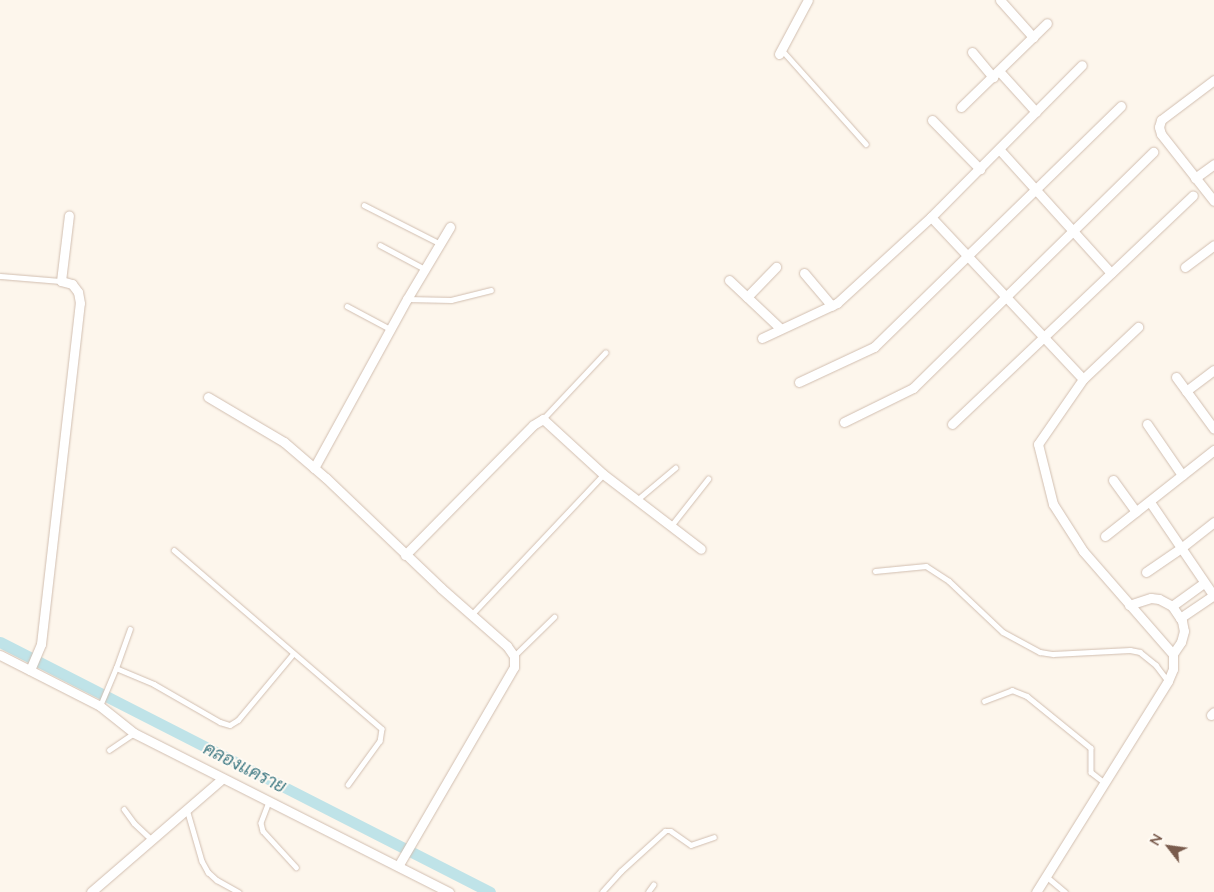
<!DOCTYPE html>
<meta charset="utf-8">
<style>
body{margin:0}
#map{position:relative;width:1214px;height:892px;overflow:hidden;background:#fdf6ec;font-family:Lato,Sarabun,sans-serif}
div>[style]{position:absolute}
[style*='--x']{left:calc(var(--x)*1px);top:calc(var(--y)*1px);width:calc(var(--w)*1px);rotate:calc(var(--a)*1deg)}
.canal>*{height:11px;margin:-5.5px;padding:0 5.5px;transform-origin:5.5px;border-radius:5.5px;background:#bfe3e8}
.roads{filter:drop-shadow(0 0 1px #d1beb0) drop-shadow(0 0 1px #d1beb0)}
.service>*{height:4.5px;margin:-2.25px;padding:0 2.25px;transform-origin:2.25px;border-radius:2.25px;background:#fff}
.minor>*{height:9px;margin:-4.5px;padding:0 4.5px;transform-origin:4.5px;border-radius:4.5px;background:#fff}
span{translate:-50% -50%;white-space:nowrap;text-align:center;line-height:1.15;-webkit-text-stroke:4px #fffaf3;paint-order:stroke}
.water-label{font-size:18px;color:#437c86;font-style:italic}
.north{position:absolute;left:1144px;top:822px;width:50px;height:50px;-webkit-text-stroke:4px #fffaf3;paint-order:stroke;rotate:300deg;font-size:14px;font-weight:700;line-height:20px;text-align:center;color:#7a5c4d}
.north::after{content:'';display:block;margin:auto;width:18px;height:22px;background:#7a5c4d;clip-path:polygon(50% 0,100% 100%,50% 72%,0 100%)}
</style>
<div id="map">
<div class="canal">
<div style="--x:0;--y:642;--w:550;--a:27.03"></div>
</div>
<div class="roads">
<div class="service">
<div style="--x:782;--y:50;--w:126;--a:48.2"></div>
<div style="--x:364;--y:205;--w:86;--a:26.9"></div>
<div style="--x:380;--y:245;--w:51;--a:28.1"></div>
<div style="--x:0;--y:276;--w:61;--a:4.7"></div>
<div style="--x:407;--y:299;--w:44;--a:1.3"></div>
<div style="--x:451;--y:300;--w:41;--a:-14"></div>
<div style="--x:347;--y:306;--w:49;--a:28.1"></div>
<div style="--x:543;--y:419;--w:91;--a:-46.8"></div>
<div style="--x:637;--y:500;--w:50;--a:-40.1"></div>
<div style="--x:671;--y:526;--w:60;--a:-51.8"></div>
<div style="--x:174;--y:550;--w:274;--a:40.7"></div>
<div style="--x:382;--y:729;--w:12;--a:99"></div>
<div style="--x:380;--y:741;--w:54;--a:126"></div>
<div style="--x:875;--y:571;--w:51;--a:-5.6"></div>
<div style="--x:926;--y:566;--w:27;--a:33"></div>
<div style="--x:949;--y:581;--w:74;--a:43.4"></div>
<div style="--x:1003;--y:632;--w:42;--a:28.4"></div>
<div style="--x:1040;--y:652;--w:13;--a:9"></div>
<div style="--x:1053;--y:654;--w:77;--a:-3"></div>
<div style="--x:1130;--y:650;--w:10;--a:11"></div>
<div style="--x:1140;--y:652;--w:21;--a:39"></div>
<div style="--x:1156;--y:665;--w:20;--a:53"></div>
<div style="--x:472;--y:614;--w:191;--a:-46.7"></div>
<div style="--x:514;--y:656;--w:56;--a:-44.3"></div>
<div style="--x:116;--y:668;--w:41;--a:-70.3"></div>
<div style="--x:984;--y:701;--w:30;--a:-21"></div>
<div style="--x:1012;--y:690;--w:16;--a:22"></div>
<div style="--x:1027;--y:696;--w:82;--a:39.1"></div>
<div style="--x:1091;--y:748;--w:24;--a:90"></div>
<div style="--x:1091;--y:772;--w:16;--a:38"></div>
<div style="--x:100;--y:706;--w:41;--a:-67.2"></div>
<div style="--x:116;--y:668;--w:41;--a:22.8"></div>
<div style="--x:154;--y:684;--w:76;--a:29.9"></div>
<div style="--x:220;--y:722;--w:10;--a:17"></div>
<div style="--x:230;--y:725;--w:9;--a:-32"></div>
<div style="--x:238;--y:720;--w:86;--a:-50.2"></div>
<div style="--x:109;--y:750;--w:30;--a:-34"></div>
<div style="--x:269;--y:802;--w:22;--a:111"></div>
<div style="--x:261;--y:823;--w:8;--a:76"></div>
<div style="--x:263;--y:831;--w:49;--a:47.5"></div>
<div style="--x:124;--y:809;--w:17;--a:54"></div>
<div style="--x:134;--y:823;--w:25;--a:43"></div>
<div style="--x:187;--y:809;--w:54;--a:73.9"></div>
<div style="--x:202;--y:861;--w:13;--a:61"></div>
<div style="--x:208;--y:872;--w:12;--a:42"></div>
<div style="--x:217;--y:880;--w:25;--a:29"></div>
<div style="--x:1046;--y:876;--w:25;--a:40"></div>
<div style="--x:602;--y:892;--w:28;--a:-48"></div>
<div style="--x:621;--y:871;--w:59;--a:-42.3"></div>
<div style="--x:665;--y:831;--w:6;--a:0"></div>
<div style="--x:671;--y:831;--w:24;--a:35"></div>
<div style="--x:691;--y:845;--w:24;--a:-19"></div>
<div style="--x:648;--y:892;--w:9;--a:-54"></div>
</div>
<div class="minor">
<div style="--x:1000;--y:0;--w:50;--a:48.3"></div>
<div style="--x:972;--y:52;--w:33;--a:50"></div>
<div style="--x:779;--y:54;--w:61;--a:-61.8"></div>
<div style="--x:999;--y:71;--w:55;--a:47.9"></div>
<div style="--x:1214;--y:80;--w:66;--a:143"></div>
<div style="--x:1161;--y:120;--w:7;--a:106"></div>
<div style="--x:1159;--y:127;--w:7;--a:74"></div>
<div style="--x:1161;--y:134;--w:85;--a:51.7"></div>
<div style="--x:961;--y:107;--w:120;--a:-44.3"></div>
<div style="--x:932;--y:120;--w:69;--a:45.6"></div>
<div style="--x:999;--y:149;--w:167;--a:47.9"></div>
<div style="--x:1195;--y:178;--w:24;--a:-36"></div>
<div style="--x:931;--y:217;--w:222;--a:46.8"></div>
<div style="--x:1083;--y:379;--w:79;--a:124.7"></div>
<div style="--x:1038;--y:444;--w:62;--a:76"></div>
<div style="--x:1053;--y:504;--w:56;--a:57.4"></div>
<div style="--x:1083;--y:551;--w:137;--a:48.9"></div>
<div style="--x:1173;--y:654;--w:15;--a:90"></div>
<div style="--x:1173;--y:669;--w:13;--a:113"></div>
<div style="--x:1168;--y:681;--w:249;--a:122"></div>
<div style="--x:1185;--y:267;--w:36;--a:-37"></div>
<div style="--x:804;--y:273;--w:43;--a:49.7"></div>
<div style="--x:729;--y:280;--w:71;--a:43.3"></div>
<div style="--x:747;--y:297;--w:42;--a:-46"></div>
<div style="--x:762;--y:338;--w:83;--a:-25"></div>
<div style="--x:837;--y:303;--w:127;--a:-42.5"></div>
<div style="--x:931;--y:217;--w:214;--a:-45.2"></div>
<div style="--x:1176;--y:377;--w:64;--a:53.8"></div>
<div style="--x:1083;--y:379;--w:76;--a:-43.4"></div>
<div style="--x:799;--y:382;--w:83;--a:-25"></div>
<div style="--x:874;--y:347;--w:345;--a:-44.3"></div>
<div style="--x:1186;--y:391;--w:35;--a:-37"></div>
<div style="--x:208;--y:397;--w:88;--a:30.6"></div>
<div style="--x:284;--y:442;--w:55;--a:40.6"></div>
<div style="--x:326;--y:478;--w:159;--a:43.7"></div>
<div style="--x:441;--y:588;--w:88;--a:41.3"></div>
<div style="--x:507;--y:646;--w:12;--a:55"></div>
<div style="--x:514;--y:656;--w:11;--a:90"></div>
<div style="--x:514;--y:667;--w:230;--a:120.2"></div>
<div style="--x:844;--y:422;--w:77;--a:-26.2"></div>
<div style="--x:913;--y:388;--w:337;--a:-44.5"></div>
<div style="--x:952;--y:424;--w:332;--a:-43.5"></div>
<div style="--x:1147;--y:424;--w:62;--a:55.5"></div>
<div style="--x:314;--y:468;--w:193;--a:-61.2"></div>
<div style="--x:407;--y:299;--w:84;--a:-59.2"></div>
<div style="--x:1113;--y:480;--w:39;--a:54"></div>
<div style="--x:1150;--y:502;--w:114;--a:55.8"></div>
<div style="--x:1105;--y:536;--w:139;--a:-38.3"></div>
<div style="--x:405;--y:555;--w:182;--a:-45.4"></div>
<div style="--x:533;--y:425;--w:12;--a:-31"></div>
<div style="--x:543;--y:419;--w:81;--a:42.5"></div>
<div style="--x:603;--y:474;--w:123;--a:37.4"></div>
<div style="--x:1146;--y:572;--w:42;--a:-34.4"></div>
<div style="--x:1181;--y:548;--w:42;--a:-38.2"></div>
<div style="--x:1129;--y:605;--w:23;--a:-18"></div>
<div style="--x:1151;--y:598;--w:8;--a:7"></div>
<div style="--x:1159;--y:599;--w:15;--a:28"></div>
<div style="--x:1172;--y:606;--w:18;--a:56"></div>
<div style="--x:1182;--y:621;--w:10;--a:79"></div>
<div style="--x:1184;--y:631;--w:11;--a:105"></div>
<div style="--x:1181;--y:642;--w:14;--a:124"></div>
<div style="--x:1172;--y:606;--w:39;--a:-36"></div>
<div style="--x:1180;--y:618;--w:41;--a:-34.1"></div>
<div style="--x:0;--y:655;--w:112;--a:27"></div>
<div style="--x:100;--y:706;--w:43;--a:38.5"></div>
<div style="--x:134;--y:733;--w:353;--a:26.8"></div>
<div style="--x:30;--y:670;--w:28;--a:-67"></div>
<div style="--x:41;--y:644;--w:343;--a:-83.5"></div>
<div style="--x:80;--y:303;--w:11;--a:-100"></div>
<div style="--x:78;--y:292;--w:10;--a:-127"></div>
<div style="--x:72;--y:284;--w:11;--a:-165"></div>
<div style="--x:61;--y:281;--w:66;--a:-83.1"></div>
<div style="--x:1211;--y:715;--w:4;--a:-45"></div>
<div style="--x:91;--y:892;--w:173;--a:-40.8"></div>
</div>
</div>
<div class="water-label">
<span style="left:245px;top:767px;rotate:27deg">คลองเเคราย</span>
</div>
<div class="north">N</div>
</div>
